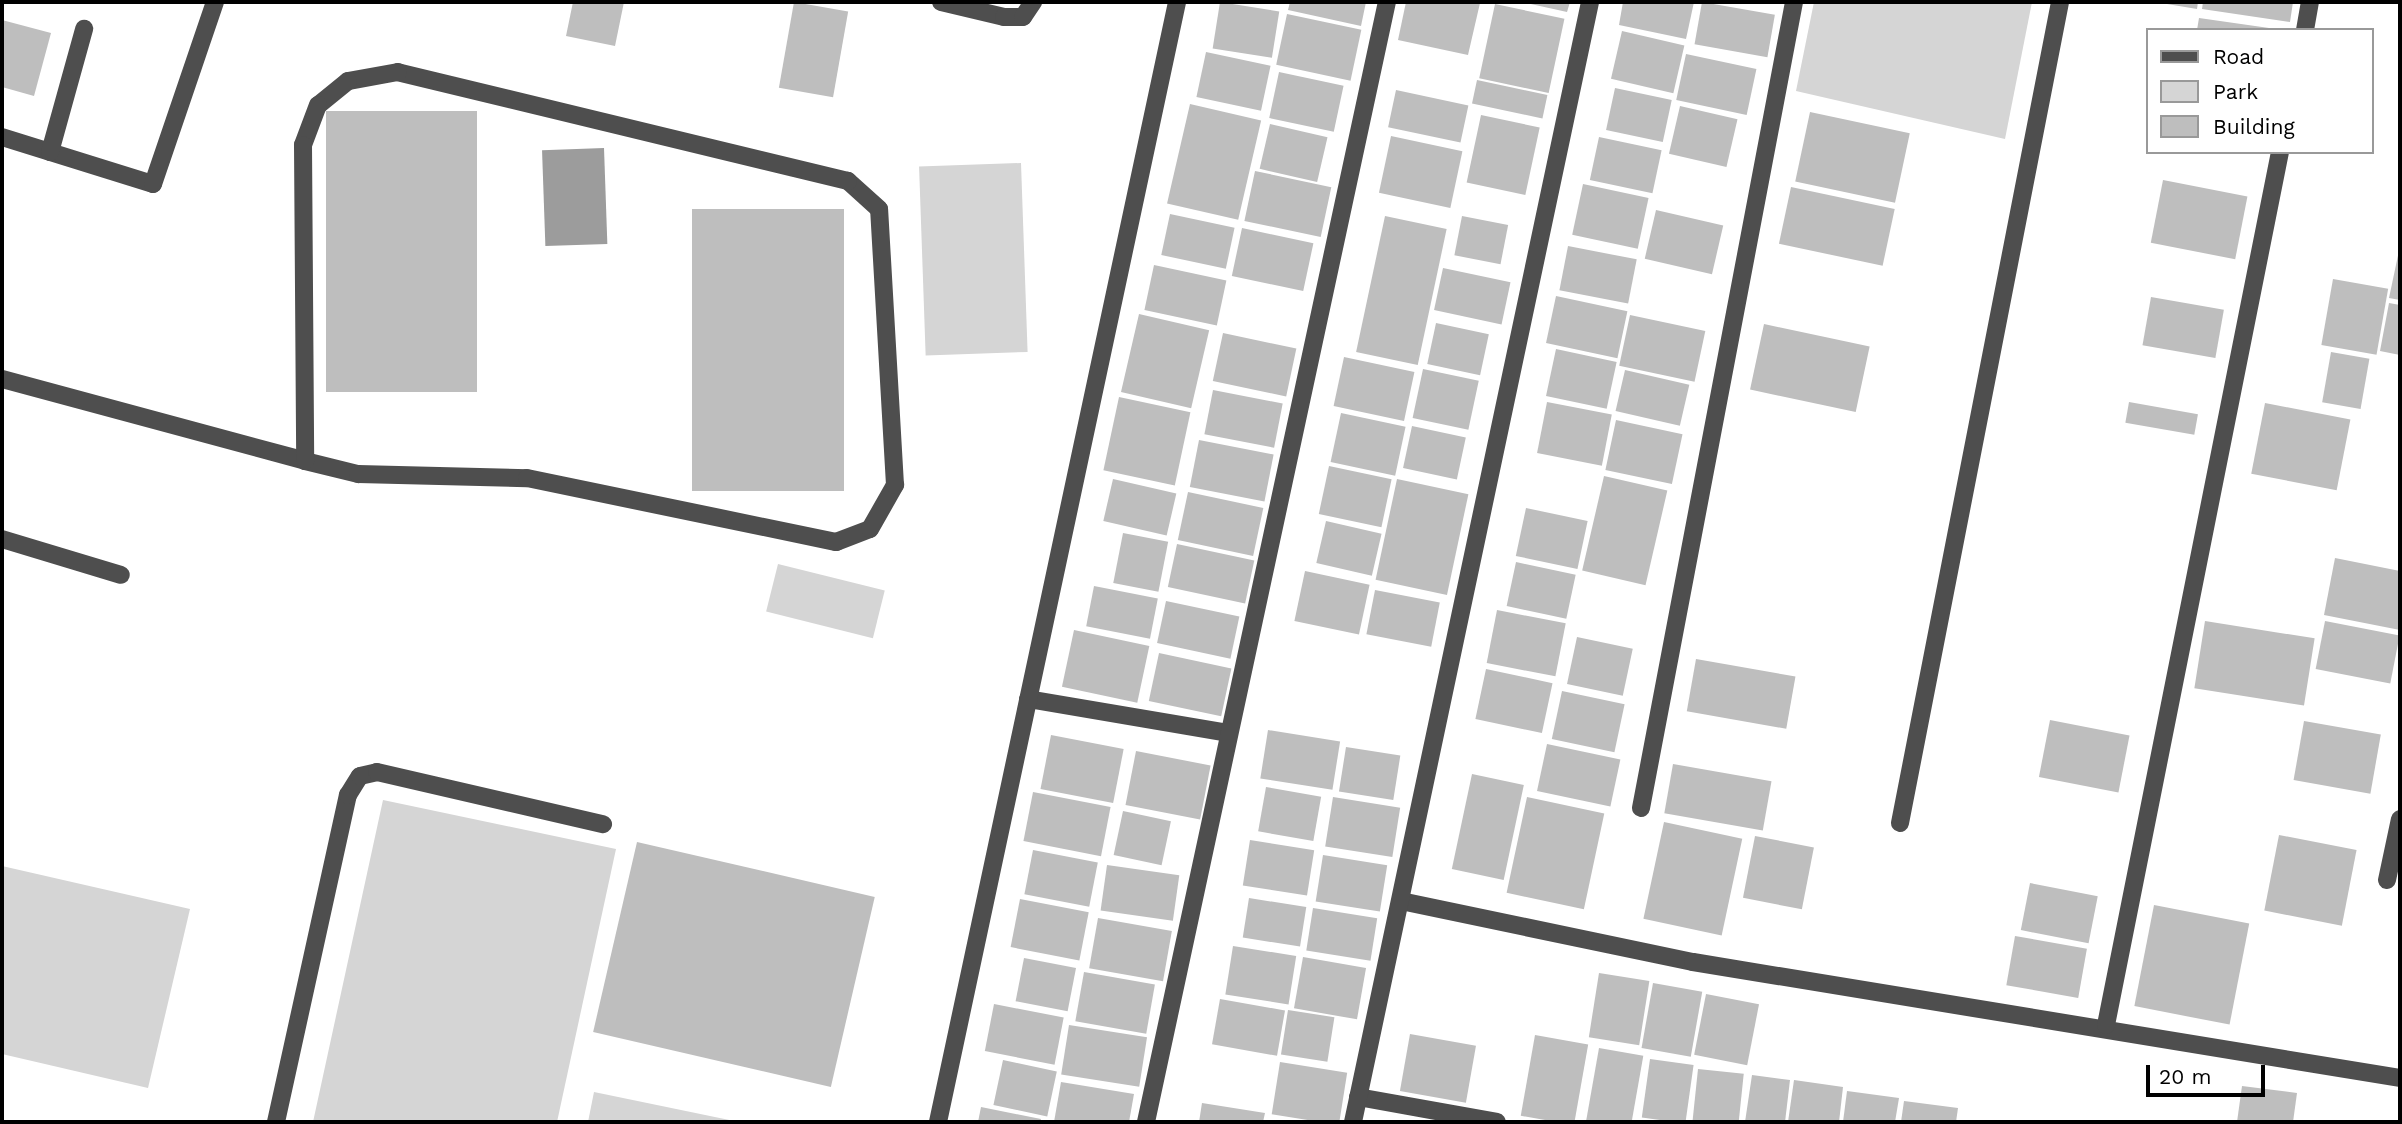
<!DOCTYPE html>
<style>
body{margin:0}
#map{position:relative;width:2402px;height:1124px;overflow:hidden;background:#fff;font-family:"Work Sans",sans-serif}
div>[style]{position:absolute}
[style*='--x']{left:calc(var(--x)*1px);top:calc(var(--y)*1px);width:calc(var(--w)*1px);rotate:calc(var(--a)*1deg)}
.green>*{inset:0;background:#d5d5d5;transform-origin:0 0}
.water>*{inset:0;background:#9c9c9c;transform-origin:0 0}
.building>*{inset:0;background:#bebebe;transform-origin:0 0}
.minor>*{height:18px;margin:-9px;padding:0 9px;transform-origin:9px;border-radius:9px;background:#4e4e4e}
span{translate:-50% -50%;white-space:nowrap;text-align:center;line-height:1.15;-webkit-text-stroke:7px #fff;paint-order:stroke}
.frame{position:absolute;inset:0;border:4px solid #000;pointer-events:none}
.legend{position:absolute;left:2146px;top:28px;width:228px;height:126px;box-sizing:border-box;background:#fff;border:2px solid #999;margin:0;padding:9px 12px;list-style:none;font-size:21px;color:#000}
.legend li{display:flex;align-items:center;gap:14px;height:35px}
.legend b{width:35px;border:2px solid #999}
.scale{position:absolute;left:2146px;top:1065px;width:119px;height:32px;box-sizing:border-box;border:4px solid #000;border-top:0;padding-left:9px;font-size:21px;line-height:24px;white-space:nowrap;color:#000;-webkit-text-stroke:5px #fff;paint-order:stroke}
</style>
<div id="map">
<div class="green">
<div style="clip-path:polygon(1814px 2px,2032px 2px,2005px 139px,1796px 91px)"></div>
<div style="left:1021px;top:163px;width:189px;height:102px;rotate:88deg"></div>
<div style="left:778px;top:564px;width:110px;height:49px;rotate:14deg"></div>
<div style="clip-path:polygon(383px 800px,616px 849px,557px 1122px,313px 1122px)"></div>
<div style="clip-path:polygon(2px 866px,190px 909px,148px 1088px,2px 1054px)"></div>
<div style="clip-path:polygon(594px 1092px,739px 1122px,588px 1122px)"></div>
</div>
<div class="water">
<div style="left:604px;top:148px;width:96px;height:62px;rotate:88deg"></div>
</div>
<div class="building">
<div style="clip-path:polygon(573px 2px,624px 2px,615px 46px,566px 36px)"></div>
<div style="left:794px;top:2px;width:55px;height:87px;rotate:10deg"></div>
<div style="left:1220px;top:2px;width:60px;height:47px;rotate:9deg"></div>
<div style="clip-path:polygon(1290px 2px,1366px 2px,1361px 26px,1288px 10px)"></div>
<div style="clip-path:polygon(1406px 2px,1480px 3px,1468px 55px,1398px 40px)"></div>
<div style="clip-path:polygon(1522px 2px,1570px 2px,1567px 12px)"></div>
<div style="clip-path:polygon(1623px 2px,1694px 2px,1686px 39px,1619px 25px)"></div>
<div style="left:1702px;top:2px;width:74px;height:43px;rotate:10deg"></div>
<div style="clip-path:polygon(2155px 2px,2198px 2px,2197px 9px)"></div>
<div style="clip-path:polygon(2203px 2px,2293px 2px,2290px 22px,2202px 9px)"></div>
<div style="left:1495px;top:4px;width:71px;height:76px;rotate:12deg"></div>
<div style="left:1287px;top:14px;width:76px;height:52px;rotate:12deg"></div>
<div style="clip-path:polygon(2199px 18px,2269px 28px,2269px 30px,2197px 30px)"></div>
<div style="clip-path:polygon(2px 20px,51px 33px,34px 96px,2px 87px)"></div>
<div style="left:1622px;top:31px;width:64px;height:49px;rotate:13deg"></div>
<div style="left:1206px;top:52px;width:66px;height:46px;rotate:12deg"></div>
<div style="left:1686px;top:54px;width:72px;height:47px;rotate:12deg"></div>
<div style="left:1279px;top:72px;width:66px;height:47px;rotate:12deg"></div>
<div style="left:1477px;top:80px;width:72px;height:24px;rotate:12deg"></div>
<div style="left:1615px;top:88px;width:58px;height:43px;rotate:12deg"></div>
<div style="left:1396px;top:90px;width:74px;height:38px;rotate:12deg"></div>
<div style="left:1190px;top:104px;width:73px;height:102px;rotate:13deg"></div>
<div style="left:1680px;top:106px;width:59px;height:49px;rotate:13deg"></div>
<div style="left:326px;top:111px;width:151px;height:281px"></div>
<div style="left:1810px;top:112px;width:102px;height:71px;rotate:12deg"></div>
<div style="left:1481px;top:115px;width:60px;height:69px;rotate:12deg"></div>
<div style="left:1270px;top:124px;width:59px;height:46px;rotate:13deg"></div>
<div style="left:1391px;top:136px;width:73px;height:58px;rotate:12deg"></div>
<div style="left:1599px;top:137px;width:64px;height:44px;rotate:12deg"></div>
<div style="left:1255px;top:171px;width:78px;height:51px;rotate:12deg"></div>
<div style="left:2163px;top:180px;width:86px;height:64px;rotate:11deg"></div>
<div style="left:1583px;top:184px;width:67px;height:52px;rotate:12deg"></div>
<div style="left:1791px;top:187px;width:106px;height:58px;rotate:12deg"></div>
<div style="left:692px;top:209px;width:152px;height:282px"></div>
<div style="left:1656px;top:210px;width:69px;height:50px;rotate:13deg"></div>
<div style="left:1170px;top:214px;width:66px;height:42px;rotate:12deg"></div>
<div style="left:1385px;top:216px;width:63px;height:139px;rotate:12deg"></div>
<div style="left:1462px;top:216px;width:47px;height:40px;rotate:11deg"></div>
<div style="left:1242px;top:228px;width:73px;height:49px;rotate:12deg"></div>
<div style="left:1568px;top:246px;width:70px;height:45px;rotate:11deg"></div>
<div style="clip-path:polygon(2400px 246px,2400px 300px,2389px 298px)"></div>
<div style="left:1154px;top:265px;width:74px;height:46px;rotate:12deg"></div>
<div style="left:1443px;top:268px;width:69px;height:43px;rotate:12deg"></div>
<div style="left:2333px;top:279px;width:56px;height:67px;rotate:10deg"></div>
<div style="left:1556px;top:296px;width:73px;height:48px;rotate:12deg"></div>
<div style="left:2151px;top:297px;width:74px;height:49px;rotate:10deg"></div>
<div style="clip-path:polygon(2389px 303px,2400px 305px,2400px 355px,2380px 351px)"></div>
<div style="left:1139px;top:314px;width:72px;height:80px;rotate:13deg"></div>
<div style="left:1630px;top:315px;width:77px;height:52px;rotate:12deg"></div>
<div style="left:1436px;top:323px;width:54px;height:42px;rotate:12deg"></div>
<div style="left:1764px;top:324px;width:108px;height:67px;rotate:12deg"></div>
<div style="left:1223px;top:333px;width:75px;height:49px;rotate:12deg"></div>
<div style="left:1556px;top:349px;width:62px;height:48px;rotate:12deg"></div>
<div style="left:2331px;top:352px;width:39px;height:51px;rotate:10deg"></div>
<div style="left:1344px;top:357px;width:72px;height:50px;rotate:12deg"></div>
<div style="left:1423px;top:369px;width:57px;height:50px;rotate:12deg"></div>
<div style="left:1625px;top:370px;width:66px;height:42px;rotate:13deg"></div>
<div style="left:1213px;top:390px;width:71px;height:45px;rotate:11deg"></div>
<div style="left:1119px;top:397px;width:73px;height:75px;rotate:12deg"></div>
<div style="left:1547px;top:402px;width:66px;height:52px;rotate:11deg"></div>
<div style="left:2129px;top:402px;width:70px;height:21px;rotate:10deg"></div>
<div style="left:2265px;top:403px;width:87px;height:72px;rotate:11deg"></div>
<div style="left:1341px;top:413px;width:66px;height:50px;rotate:12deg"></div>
<div style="left:1616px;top:420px;width:68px;height:51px;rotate:12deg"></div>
<div style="left:1412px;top:426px;width:55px;height:43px;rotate:12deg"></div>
<div style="left:1199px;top:440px;width:76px;height:48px;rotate:11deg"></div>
<div style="left:1329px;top:466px;width:64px;height:49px;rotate:12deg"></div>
<div style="left:1604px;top:476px;width:65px;height:97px;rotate:13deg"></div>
<div style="left:1113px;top:479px;width:65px;height:43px;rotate:13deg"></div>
<div style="left:1397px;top:479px;width:73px;height:103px;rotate:12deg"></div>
<div style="left:1188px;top:492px;width:77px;height:49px;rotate:12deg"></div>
<div style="left:1526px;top:508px;width:63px;height:49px;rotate:12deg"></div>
<div style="left:1326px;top:521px;width:57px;height:43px;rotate:13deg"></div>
<div style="left:1123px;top:533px;width:46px;height:51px;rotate:11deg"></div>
<div style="left:1177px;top:544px;width:79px;height:44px;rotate:12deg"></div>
<div style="clip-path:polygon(2335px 558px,2400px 571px,2400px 630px,2324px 615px)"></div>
<div style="left:1516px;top:562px;width:61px;height:45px;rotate:12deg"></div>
<div style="left:1305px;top:571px;width:66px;height:51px;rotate:12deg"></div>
<div style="left:1094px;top:586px;width:65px;height:41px;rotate:11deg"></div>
<div style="left:1375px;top:590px;width:66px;height:45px;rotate:11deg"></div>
<div style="left:1166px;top:601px;width:75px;height:43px;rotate:12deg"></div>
<div style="left:1497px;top:610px;width:70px;height:54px;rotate:11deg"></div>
<div style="left:2205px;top:621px;width:111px;height:68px;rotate:9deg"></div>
<div style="left:2325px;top:621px;width:76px;height:49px;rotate:11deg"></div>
<div style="left:1074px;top:630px;width:77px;height:58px;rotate:12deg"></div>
<div style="left:1577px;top:637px;width:57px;height:48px;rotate:12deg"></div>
<div style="left:1159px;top:653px;width:74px;height:49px;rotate:12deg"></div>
<div style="left:1696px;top:659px;width:101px;height:53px;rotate:10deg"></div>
<div style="left:1486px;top:669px;width:68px;height:51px;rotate:12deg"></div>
<div style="left:1562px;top:691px;width:64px;height:49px;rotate:12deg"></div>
<div style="left:2050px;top:720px;width:81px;height:58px;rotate:11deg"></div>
<div style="left:2304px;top:721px;width:78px;height:60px;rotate:10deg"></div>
<div style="left:1268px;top:730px;width:73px;height:49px;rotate:9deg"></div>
<div style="left:1051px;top:735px;width:74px;height:55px;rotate:11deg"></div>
<div style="left:1547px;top:744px;width:75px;height:48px;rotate:12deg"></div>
<div style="left:1346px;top:747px;width:55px;height:45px;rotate:9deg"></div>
<div style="left:1136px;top:751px;width:76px;height:55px;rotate:11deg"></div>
<div style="left:1673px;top:764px;width:100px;height:50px;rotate:10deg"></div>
<div style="left:1472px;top:774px;width:53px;height:97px;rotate:12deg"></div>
<div style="left:1266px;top:787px;width:56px;height:45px;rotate:10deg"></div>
<div style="left:1033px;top:792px;width:79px;height:50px;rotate:11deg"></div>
<div style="left:1333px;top:797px;width:68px;height:50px;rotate:9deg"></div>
<div style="left:1527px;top:797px;width:79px;height:98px;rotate:12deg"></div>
<div style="left:1123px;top:811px;width:49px;height:45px;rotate:12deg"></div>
<div style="left:1664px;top:822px;width:80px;height:99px;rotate:12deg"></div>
<div style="left:2279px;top:835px;width:79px;height:77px;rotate:11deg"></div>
<div style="left:1755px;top:836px;width:60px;height:63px;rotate:11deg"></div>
<div style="left:1250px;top:840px;width:65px;height:46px;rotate:9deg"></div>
<div style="left:637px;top:842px;width:244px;height:195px;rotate:13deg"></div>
<div style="left:1033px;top:850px;width:66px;height:45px;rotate:11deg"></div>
<div style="left:1323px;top:855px;width:65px;height:47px;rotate:9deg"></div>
<div style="left:1107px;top:865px;width:73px;height:46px;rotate:8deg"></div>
<div style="left:2030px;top:883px;width:69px;height:48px;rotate:11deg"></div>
<div style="left:1249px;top:898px;width:58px;height:40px;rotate:9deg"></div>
<div style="left:1020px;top:899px;width:70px;height:49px;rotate:11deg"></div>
<div style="left:2154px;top:905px;width:97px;height:103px;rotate:11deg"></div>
<div style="left:1313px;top:908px;width:65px;height:43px;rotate:9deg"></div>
<div style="left:1098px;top:918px;width:75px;height:51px;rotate:10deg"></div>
<div style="left:2015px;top:936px;width:73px;height:50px;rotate:10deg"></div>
<div style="left:1233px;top:946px;width:64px;height:49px;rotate:9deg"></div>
<div style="left:1303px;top:957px;width:64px;height:52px;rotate:10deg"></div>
<div style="left:1024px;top:958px;width:53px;height:44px;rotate:11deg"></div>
<div style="left:1084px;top:972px;width:72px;height:50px;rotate:10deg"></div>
<div style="left:1599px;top:973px;width:51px;height:65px;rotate:9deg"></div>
<div style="left:1653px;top:983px;width:50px;height:66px;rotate:10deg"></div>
<div style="left:1706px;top:994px;width:54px;height:62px;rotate:11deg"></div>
<div style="left:1220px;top:999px;width:66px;height:46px;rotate:10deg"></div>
<div style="left:994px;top:1004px;width:71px;height:48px;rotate:11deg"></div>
<div style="left:1288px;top:1010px;width:47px;height:45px;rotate:9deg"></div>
<div style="left:1069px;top:1025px;width:79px;height:50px;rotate:9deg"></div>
<div style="left:1410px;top:1034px;width:67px;height:58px;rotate:10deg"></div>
<div style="left:1535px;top:1035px;width:54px;height:82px;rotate:10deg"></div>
<div style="left:1599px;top:1048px;width:45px;height:75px;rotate:10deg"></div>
<div style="left:1650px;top:1059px;width:44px;height:59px;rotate:8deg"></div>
<div style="left:1003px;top:1060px;width:55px;height:46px;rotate:12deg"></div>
<div style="left:1280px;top:1062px;width:68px;height:53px;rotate:9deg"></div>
<div style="left:1698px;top:1069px;width:46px;height:53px;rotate:6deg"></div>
<div style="clip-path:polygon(1752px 1075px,1790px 1080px,1785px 1122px,1745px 1122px)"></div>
<div style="clip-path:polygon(1794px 1080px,1843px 1087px,1839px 1122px,1788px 1122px)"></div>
<div style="clip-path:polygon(1061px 1082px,1134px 1094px,1129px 1122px,1054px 1122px)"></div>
<div style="clip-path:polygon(2242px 1086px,2297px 1093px,2293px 1122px,2237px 1122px)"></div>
<div style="clip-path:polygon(1847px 1091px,1899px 1098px,1895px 1122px,1843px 1122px)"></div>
<div style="clip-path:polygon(1904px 1101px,1958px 1108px,1956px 1122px,1901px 1122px)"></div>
<div style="clip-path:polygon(1202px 1103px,1265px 1113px,1263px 1122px,1199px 1122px)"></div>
<div style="clip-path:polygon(981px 1107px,1041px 1119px,1040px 1122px,978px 1122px)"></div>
</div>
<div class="minor">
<div style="--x:941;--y:2;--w:65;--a:13.4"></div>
<div style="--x:1004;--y:17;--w:19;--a:0"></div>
<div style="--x:1023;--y:17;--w:18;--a:-56"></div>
<div style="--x:2305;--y:30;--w:28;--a:-80"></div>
<div style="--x:2;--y:137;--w:158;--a:17.3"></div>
<div style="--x:153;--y:184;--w:192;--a:-71.2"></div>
<div style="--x:50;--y:152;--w:128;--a:-74.5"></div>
<div style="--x:2;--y:379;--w:314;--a:15.1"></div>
<div style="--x:305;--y:461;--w:55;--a:13.8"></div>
<div style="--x:358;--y:474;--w:169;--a:1.4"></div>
<div style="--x:527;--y:478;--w:316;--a:11.7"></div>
<div style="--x:836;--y:542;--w:36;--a:-21"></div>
<div style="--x:870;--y:529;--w:51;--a:-60.4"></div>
<div style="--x:895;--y:485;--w:276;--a:-93.3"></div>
<div style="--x:879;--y:209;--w:42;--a:-137.9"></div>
<div style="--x:848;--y:181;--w:463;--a:-166.4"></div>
<div style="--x:398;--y:72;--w:51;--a:169.8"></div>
<div style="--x:348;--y:81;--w:38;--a:141"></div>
<div style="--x:318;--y:105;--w:43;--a:110.6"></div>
<div style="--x:303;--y:145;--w:316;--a:89.6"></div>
<div style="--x:2;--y:539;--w:124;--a:16.8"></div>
<div style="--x:1028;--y:699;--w:204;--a:9.6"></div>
<div style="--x:1641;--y:808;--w:820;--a:-79.25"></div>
<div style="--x:1900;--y:823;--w:836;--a:-78.97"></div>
<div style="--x:2387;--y:880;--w:62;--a:-78"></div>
<div style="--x:1401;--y:901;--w:298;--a:11.8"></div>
<div style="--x:1693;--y:962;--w:716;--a:9.32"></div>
<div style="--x:2106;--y:1025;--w:890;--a:-78.73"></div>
<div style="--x:1358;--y:1097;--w:141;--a:10.2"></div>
<div style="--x:276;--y:1122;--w:335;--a:-77.6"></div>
<div style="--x:348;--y:795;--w:22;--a:-58"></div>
<div style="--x:360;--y:776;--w:17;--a:-13"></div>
<div style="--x:377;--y:772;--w:232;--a:13"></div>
<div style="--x:938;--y:1122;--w:1145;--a:-77.95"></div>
<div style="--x:1146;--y:1122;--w:1146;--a:-77.86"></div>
<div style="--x:1353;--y:1122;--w:1145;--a:-78.05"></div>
</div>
<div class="frame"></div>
<ul class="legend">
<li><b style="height:9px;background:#4e4e4e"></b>Road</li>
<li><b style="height:19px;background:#d5d5d5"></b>Park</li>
<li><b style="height:19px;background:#bebebe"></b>Building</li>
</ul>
<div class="scale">20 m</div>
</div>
